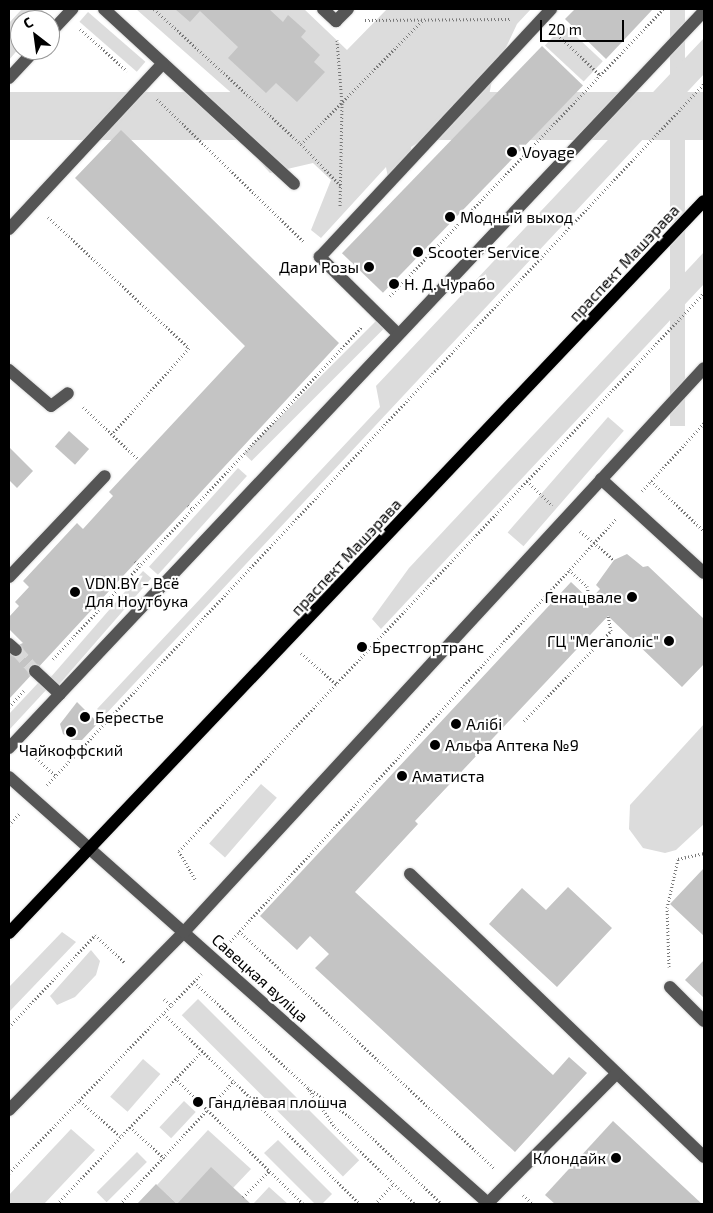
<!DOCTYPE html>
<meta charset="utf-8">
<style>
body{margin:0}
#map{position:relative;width:713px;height:1213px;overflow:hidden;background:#fff;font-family:"Exo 2",sans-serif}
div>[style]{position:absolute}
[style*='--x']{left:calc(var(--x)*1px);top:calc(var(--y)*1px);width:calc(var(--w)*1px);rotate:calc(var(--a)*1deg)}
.green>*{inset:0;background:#dcdcdc;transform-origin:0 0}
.building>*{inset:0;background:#c4c4c4;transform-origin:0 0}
.minor-tunnel>*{height:12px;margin-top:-6px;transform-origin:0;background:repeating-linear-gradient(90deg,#d9d9d9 0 12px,transparent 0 18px)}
.path>*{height:3px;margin-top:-1.5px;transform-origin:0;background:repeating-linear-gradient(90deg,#777 0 1px,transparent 0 3.5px)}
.roads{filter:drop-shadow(0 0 1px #dbdbdb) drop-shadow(0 0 1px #dbdbdb)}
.minor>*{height:12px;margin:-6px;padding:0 6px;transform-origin:6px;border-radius:6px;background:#555}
.major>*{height:12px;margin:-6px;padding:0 6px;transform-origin:6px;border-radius:6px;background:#000}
.dots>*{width:14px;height:14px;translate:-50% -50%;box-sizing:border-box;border:2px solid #fff;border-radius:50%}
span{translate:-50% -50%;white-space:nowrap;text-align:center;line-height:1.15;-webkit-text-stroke:4.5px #fff;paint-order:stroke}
.poi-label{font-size:16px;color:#000}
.left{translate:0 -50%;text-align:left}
.right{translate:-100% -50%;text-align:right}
.street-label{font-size:16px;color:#000}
.frame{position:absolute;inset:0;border:10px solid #000;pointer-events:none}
.north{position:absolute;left:10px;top:10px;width:50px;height:50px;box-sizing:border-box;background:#fff;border:1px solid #999;border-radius:50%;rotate:330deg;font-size:14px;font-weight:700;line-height:20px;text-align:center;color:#000}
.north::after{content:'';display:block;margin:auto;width:18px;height:22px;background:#000;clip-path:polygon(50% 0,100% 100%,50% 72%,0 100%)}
.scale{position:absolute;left:540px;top:20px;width:84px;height:22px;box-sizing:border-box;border:2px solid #000;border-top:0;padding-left:6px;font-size:15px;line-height:18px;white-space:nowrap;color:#000;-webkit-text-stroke:4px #fff;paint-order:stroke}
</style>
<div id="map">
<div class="green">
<div style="clip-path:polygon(22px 9px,41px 9px,49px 16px,45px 20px,20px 20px,20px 47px,9px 60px,9px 23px)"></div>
<div style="clip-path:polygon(136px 9px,304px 9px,347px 50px,387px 9px,531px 9px,517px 24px,493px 75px,488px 101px,411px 147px,411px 165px,388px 178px,386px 167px,321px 238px,311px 230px,331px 180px,313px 163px,270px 173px,230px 127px,244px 104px)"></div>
<div style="left:670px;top:9px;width:15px;height:417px"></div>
<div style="left:88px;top:12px;width:76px;height:13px;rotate:41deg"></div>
<div style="left:564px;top:25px;width:53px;height:28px;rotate:43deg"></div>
<div style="clip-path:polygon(704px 38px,704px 74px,104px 716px,97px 709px,380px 407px,376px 386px)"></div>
<div style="left:704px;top:92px;width:48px;height:903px;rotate:90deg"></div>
<div style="clip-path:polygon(704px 252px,704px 284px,381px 629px,372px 619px,409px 568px)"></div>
<div style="left:376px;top:321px;width:11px;height:187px;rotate:45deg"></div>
<div style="left:608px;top:417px;width:21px;height:153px;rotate:41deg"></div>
<div style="left:238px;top:468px;width:12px;height:133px;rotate:42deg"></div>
<div style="left:143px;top:571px;width:11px;height:143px;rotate:41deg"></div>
<div style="clip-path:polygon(39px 682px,47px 689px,10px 729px,9px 714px)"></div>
<div style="clip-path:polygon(704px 724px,704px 824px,676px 850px,665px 853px,643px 848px,629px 829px,630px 805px)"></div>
<div style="left:261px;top:784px;width:21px;height:79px;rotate:41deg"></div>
<div style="clip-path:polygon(62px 932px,76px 942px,9px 1012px,9px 987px)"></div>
<div style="clip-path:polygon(91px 950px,100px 961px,96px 975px,75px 997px,57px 1005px,50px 996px)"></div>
<div style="left:198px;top:999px;width:228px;height:23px;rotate:45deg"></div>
<div style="left:143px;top:1059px;width:23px;height:50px;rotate:41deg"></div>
<div style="left:184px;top:1101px;width:16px;height:36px;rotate:43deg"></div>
<div style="clip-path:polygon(71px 1129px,95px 1150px,44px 1204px,9px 1204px,9px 1195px)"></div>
<div style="clip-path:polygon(208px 1130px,251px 1169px,233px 1188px,177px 1204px,157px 1185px)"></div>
<div style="clip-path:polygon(278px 1140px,332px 1194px,322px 1204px,315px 1204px,264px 1153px)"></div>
<div style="left:137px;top:1152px;width:14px;height:57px;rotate:45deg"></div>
<div style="clip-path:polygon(269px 1187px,288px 1204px,253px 1204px)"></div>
</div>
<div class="building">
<div style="clip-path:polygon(175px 9px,269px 9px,283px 22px,288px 15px,306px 31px,301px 37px,320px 55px,314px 62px,325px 72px,297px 102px,276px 83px,266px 93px,228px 58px,238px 47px,200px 11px,190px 22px)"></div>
<div style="clip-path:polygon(575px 9px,653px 9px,606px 59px,565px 19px)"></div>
<div style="left:542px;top:46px;width:57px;height:288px;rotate:44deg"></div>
<div style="clip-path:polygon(121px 130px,339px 343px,9px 699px,9px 649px,23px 643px,9px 629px,9px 617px,19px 606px,15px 602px,29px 587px,23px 581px,77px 523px,83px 529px,113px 496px,109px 492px,245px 346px,75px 178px)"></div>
<div style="left:69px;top:431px;width:27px;height:21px;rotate:42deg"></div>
<div style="clip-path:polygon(9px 447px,33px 471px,17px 488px,9px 480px)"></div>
<div style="clip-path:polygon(627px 554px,643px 567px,648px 566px,704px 619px,704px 664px,682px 687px,608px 616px,415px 821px,418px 824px,355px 892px,553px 1075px,569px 1057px,587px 1073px,515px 1152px,315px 968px,329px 954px,310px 936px,297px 950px,260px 916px,571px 582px,590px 600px,600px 589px,596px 585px,614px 560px)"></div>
<div style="clip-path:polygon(77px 702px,98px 723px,82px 740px,72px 740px,63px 734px,60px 724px)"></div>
<div style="clip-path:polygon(704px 868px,704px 936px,670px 904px)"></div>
<div style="clip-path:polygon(568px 887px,612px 928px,557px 987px,489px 924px,522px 888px,546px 910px)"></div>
<div style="clip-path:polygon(704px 960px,704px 998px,685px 980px)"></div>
<div style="clip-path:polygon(613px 1121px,702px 1204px,555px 1204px,545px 1195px)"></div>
<div style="clip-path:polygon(211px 1167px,251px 1204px,137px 1204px,156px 1184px,177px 1204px)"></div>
</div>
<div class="minor-tunnel">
<div style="--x:16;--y:650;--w:28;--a:48"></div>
</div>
<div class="path">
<div style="--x:154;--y:9;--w:200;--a:42.6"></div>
<div style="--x:301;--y:144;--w:174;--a:-45.5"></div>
<div style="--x:365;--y:20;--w:147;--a:-0.4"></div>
<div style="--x:80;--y:29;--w:63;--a:41.8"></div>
<div style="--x:555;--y:32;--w:62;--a:43.7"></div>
<div style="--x:337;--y:40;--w:63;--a:85.5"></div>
<div style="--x:342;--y:103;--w:103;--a:91.1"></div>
<div style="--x:157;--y:99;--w:206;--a:44.2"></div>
<div style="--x:301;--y:144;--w:57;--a:46.4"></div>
<div style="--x:48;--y:217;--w:192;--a:42.9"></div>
<div style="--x:189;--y:348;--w:114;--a:131.8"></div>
<div style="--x:390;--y:296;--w:396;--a:-46.4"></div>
<div style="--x:83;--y:407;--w:77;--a:43.4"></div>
<div style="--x:527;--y:481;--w:35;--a:44"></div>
<div style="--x:651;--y:481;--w:73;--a:43.3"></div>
<div style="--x:642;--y:491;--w:92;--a:-47.6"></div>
<div style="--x:188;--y:505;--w:6;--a:39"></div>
<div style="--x:580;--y:531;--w:45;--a:40.5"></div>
<div style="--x:135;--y:561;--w:7;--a:45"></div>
<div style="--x:569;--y:570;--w:24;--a:42"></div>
<div style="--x:587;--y:586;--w:14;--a:78"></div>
<div style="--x:301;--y:653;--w:47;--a:41.5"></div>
<div style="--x:53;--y:659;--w:454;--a:-47.1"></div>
<div style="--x:9;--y:707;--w:24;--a:-48"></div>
<div style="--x:524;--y:721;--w:125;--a:-46"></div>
<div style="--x:611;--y:631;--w:15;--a:-101"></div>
<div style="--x:31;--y:753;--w:34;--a:43"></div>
<div style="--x:47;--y:785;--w:961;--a:-46.86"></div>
<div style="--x:9;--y:825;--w:15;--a:-48"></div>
<div style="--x:195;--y:879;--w:32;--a:-120"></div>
<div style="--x:179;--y:851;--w:766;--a:-46.75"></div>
<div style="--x:239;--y:931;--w:350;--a:42.9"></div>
<div style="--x:228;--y:944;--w:575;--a:-47.61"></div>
<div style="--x:669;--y:967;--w:59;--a:-91.9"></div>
<div style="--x:667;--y:908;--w:50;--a:-77.3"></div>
<div style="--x:678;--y:859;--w:27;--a:-13"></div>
<div style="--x:194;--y:982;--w:156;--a:42.9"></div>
<div style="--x:308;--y:1088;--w:51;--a:34.6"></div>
<div style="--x:350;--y:1117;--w:127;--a:43.4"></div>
<div style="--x:164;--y:999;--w:11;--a:41"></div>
<div style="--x:164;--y:1014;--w:273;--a:44.1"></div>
<div style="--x:9;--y:1027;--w:126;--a:-46.9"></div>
<div style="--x:95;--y:935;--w:41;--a:43"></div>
<div style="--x:175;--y:1078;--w:180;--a:44.5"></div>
<div style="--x:309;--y:1090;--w:45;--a:54.9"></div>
<div style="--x:335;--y:1127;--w:111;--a:43.9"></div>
<div style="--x:80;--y:1101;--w:53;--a:41.2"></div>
<div style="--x:130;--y:1127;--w:46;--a:42.4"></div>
<div style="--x:9;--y:1173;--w:277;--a:-46"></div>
<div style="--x:523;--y:1195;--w:13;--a:42"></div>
<div style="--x:243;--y:1197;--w:37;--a:-45"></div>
<div style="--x:57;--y:1204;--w:211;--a:-46.5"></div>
<div style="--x:120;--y:1204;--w:168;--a:-47.2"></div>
<div style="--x:375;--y:1204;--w:27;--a:-48"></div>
</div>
<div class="roads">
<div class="minor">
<div style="--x:104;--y:9;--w:258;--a:42.6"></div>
<div style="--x:323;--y:9;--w:18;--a:43"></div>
<div style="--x:336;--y:21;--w:17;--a:-45"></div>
<div style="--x:50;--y:33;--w:33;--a:-47"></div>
<div style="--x:9;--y:78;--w:38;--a:-47"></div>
<div style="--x:9;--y:229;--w:226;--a:-47.1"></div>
<div style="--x:398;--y:334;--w:110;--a:-135.4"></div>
<div style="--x:320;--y:257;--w:339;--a:-47"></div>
<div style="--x:9;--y:370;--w:55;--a:40.6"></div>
<div style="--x:51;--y:406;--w:21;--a:-37"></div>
<div style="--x:601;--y:479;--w:139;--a:42.4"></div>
<div style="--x:9;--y:577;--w:139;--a:-46.5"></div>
<div style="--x:9;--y:644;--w:9;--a:41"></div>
<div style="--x:35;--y:671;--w:34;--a:43"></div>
<div style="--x:9;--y:748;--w:1013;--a:-46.68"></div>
<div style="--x:9;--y:777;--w:642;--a:41.66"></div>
<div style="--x:410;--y:874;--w:408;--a:43.9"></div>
<div style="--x:670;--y:987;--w:48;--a:45"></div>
<div style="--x:9;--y:1110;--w:250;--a:-45.5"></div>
<div style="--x:184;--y:932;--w:767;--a:-47.32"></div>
<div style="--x:488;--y:1203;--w:182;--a:-45.2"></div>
</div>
<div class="major">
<div style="--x:9;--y:933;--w:1009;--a:-46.49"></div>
</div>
</div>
<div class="dots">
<div style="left:512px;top:152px;background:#000"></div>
<div style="left:450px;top:217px;background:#000"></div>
<div style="left:418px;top:252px;background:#000"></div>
<div style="left:369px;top:267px;background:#000"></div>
<div style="left:394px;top:284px;background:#000"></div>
<div style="left:75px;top:592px;background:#000"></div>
<div style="left:632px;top:597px;background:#000"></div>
<div style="left:669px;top:641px;background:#000"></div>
<div style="left:362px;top:647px;background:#000"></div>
<div style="left:85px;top:717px;background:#000"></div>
<div style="left:456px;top:724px;background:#000"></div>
<div style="left:71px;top:732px;background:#000"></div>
<div style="left:435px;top:745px;background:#000"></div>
<div style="left:402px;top:776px;background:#000"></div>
<div style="left:198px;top:1102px;background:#000"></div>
<div style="left:616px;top:1158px;background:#000"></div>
</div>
<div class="poi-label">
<span class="left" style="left:522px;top:152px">Voyage</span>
<span class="left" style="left:460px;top:217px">Модный выход</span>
<span class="left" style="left:428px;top:252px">Scooter Service</span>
<span class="right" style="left:359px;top:267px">Дари Розы</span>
<span class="left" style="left:404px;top:284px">Н. Д. Чурабо</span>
<span class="left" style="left:85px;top:592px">VDN.BY - Всё<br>Для Ноутбука</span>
<span class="right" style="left:622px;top:597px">Генацвале</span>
<span class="right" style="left:659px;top:641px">ГЦ "Мегаполіс"</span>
<span class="left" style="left:372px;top:647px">Брестгортранс</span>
<span class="left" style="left:95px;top:717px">Берестье</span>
<span class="left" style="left:466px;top:724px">Алібі</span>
<span class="left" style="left:445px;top:745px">Альфа Аптека №9</span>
<span style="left:71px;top:750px">Чайкоффский</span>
<span class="left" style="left:412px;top:776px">Аматиста</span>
<span class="left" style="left:208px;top:1102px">Гандлёвая плошча</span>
<span class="right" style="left:606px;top:1158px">Клондайк</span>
</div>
<div class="street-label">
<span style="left:624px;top:263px;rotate:-47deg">праспект Машэрава</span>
<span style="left:346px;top:557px;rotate:-47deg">праспект Машэрава</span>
<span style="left:260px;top:978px;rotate:42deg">Савецкая вуліца</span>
</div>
<div class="frame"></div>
<div class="north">С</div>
<div class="scale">20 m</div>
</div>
